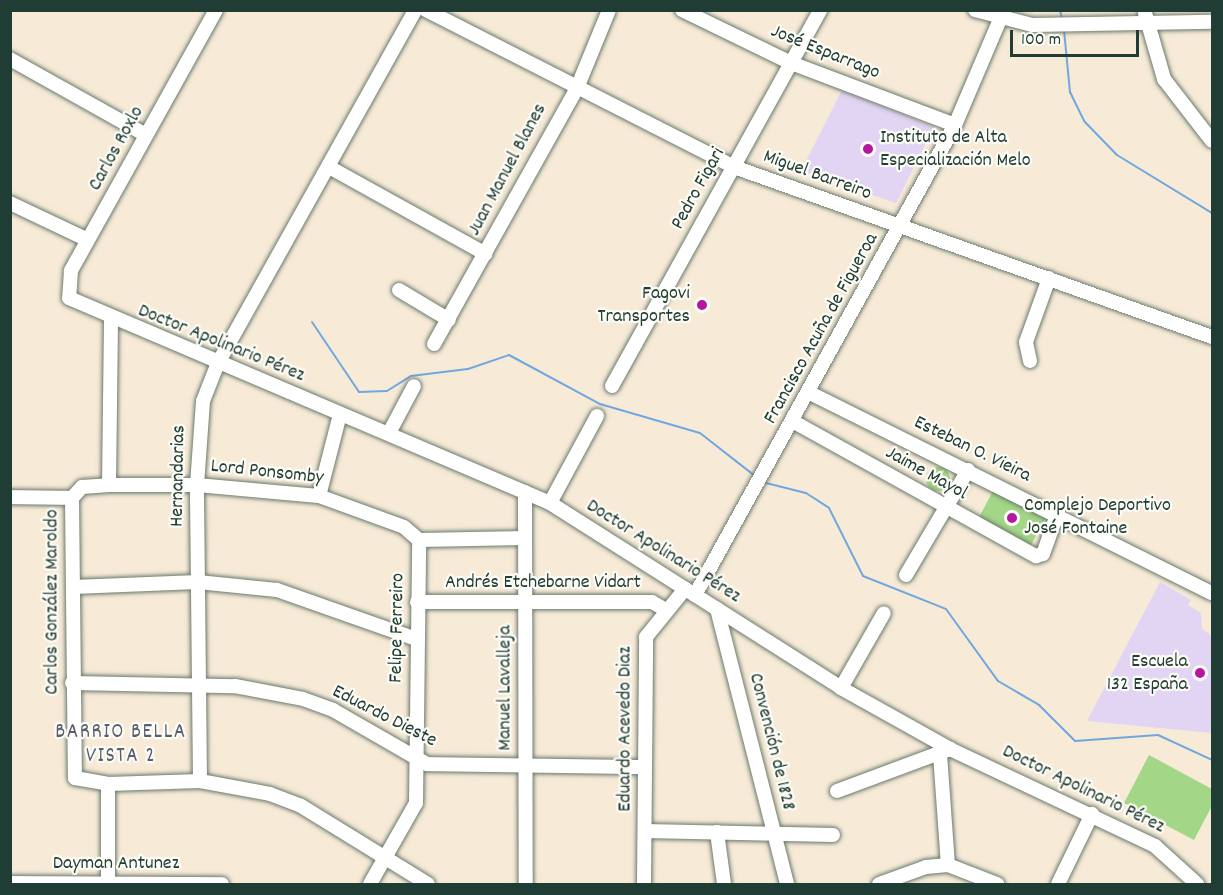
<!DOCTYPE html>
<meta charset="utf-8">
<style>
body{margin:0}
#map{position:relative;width:1223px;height:895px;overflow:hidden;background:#f7ebd8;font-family:Dekko,sans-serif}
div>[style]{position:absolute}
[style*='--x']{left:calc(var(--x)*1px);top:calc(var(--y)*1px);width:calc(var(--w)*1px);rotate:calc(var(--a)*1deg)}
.built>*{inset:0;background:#e2d4f3}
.green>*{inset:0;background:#a3d787;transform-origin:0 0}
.round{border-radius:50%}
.stream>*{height:2px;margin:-1px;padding:0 1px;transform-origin:1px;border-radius:1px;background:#71a7df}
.roads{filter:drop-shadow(0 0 2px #6b7a6d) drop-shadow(0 0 2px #6b7a6d)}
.minor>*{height:14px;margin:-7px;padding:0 7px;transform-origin:7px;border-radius:7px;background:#fff}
.dots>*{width:16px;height:16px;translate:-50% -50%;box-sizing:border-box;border:3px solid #fdfcf7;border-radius:50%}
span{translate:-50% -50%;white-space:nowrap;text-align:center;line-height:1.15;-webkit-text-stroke:4.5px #fdfcf7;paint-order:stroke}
.street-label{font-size:20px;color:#1f3d34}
.poi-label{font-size:20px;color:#1f3d34}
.left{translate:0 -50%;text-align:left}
.right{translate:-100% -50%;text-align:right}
.neighbourhood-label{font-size:21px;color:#575f6f;letter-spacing:1.5px}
.frame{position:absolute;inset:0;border:12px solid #1f3d34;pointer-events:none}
.scale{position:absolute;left:1010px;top:30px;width:129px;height:27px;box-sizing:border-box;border:3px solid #1f3d34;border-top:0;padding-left:8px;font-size:18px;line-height:21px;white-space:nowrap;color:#1f3d34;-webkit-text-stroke:4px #fdfcf7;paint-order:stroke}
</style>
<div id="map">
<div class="built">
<div style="clip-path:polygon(842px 90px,934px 127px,896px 203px,801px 171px)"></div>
<div style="clip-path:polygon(1160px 582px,1191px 600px,1188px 605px,1201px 613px,1202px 629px,1212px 636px,1212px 733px,1087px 721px)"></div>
</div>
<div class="green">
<div class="round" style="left:926px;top:467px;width:24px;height:24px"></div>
<div style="left:994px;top:489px;width:59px;height:33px;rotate:28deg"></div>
<div style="clip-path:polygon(1149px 755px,1212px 789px,1212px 806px,1194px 840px,1124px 803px)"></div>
</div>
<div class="stream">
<div style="--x:1060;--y:10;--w:9;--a:77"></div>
<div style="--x:1064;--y:30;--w:62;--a:84.5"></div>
<div style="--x:1070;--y:92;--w:32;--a:64"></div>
<div style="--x:1084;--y:121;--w:47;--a:45.9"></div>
<div style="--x:1117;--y:155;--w:111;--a:31.4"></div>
<div style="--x:312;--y:322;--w:84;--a:56.1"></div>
<div style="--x:359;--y:392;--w:28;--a:-2"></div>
<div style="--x:387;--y:391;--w:28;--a:-32"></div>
<div style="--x:411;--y:376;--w:57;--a:-7"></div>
<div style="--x:468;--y:369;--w:43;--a:-18.9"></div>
<div style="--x:509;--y:355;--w:103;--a:28.3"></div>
<div style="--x:600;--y:404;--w:104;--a:16.2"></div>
<div style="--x:700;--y:433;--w:70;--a:38"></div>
<div style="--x:766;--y:483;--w:41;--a:14"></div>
<div style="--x:806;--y:493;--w:27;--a:33"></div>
<div style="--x:829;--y:508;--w:76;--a:63.4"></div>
<div style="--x:863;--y:576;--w:89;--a:21.7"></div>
<div style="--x:946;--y:609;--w:89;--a:54.2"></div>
<div style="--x:998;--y:681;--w:48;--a:30.3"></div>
<div style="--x:1039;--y:705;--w:51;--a:45"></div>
<div style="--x:1075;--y:741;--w:83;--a:-4.1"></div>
<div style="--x:1158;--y:735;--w:60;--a:24.8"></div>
</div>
<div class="roads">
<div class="minor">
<div style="--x:216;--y:10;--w:299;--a:119.1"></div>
<div style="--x:71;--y:271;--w:27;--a:94"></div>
<div style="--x:69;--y:298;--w:523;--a:23.08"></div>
<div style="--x:550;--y:503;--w:345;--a:32.4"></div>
<div style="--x:841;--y:688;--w:125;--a:29.2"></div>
<div style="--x:950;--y:749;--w:227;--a:25.3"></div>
<div style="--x:1155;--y:846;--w:57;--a:42.1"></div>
<div style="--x:426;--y:10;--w:346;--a:27"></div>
<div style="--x:734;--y:167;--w:507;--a:19.58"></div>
<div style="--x:682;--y:10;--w:121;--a:25.9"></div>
<div style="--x:791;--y:63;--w:175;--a:20.7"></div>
<div style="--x:975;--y:10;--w:59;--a:14.7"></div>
<div style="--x:1032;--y:25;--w:180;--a:-1"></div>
<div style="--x:1145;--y:13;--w:69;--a:73.9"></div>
<div style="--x:1164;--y:79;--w:78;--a:52.3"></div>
<div style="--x:10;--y:59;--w:156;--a:29.2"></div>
<div style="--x:329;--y:167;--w:179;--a:29"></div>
<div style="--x:10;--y:203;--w:86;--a:25.4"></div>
<div style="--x:399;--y:290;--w:58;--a:31"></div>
<div style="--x:434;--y:344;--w:293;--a:-60.8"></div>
<div style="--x:577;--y:88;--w:84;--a:-67.7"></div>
<div style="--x:1030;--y:361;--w:19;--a:-102"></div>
<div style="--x:1026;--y:342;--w:68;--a:-70.2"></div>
<div style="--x:612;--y:386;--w:430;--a:-61"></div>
<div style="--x:810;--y:393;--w:449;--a:26.5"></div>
<div style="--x:794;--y:422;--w:277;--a:29"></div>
<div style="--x:1036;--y:556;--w:7;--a:-16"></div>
<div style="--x:1043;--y:554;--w:45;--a:-70.3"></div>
<div style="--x:389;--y:433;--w:53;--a:-62"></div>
<div style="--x:109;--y:485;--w:166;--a:-89.3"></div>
<div style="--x:525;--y:492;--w:392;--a:89.9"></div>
<div style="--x:319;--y:496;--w:85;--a:-75.6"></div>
<div style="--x:10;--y:497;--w:62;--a:0.9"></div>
<div style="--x:72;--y:498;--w:280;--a:89.4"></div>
<div style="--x:75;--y:778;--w:34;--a:10"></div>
<div style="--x:108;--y:784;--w:92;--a:-1.9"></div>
<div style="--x:200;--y:781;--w:71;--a:10.5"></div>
<div style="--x:270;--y:794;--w:33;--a:21"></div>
<div style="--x:301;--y:806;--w:149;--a:31.6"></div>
<div style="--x:72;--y:498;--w:15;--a:-48"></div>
<div style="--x:82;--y:487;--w:27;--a:-4"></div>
<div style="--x:109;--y:485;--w:88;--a:0"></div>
<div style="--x:197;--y:485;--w:122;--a:5.2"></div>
<div style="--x:319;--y:496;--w:90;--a:20"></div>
<div style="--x:404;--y:527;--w:20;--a:41"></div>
<div style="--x:550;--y:503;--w:99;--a:-61.6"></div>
<div style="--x:419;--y:540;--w:106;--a:-1.1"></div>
<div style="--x:906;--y:575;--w:122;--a:-59.4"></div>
<div style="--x:73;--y:587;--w:125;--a:-2.3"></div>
<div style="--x:198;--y:582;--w:79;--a:5.8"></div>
<div style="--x:277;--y:590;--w:147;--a:19.4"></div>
<div style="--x:695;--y:595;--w:537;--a:-61.05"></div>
<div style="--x:955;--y:125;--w:125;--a:-66.9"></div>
<div style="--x:417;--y:602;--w:235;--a:0"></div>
<div style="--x:652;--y:602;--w:16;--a:30"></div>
<div style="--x:717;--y:609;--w:284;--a:75.7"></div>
<div style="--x:72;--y:683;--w:163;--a:1.1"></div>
<div style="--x:235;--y:686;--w:69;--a:10.8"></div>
<div style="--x:303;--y:699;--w:32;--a:20"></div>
<div style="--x:333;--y:710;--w:108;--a:29.9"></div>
<div style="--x:427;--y:764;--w:217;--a:0.8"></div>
<div style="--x:841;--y:688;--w:86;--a:-60.2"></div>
<div style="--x:940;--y:754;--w:111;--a:85.9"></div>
<div style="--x:200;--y:781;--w:296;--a:-90.6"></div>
<div style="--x:197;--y:485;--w:84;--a:-85.9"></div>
<div style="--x:203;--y:401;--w:41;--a:-68.5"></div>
<div style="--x:218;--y:363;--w:404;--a:-60.8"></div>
<div style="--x:837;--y:791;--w:121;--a:-20.4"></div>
<div style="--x:645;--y:831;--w:188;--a:1.2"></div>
<div style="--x:717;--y:832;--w:52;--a:82.3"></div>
<div style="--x:10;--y:883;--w:212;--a:0.3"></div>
<div style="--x:108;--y:883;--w:99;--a:-90"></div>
<div style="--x:370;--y:884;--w:93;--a:-60.4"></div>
<div style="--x:416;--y:803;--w:263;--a:-89.3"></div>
<div style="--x:644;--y:884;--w:247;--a:-89.5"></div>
<div style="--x:646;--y:637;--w:62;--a:-50.9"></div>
<div style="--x:879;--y:884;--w:50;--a:-19.9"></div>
<div style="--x:926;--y:867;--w:22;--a:-5"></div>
<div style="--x:948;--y:865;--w:53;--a:21.2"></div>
<div style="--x:1058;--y:884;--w:78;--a:-64.1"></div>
</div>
</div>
<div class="dots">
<div style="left:868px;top:149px;background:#b5179e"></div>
<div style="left:702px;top:305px;background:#b5179e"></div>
<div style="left:1012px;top:518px;background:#b5179e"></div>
<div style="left:1200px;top:673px;background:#b5179e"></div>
</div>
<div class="street-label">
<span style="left:825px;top:53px;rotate:22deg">José Esparrago</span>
<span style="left:117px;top:149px;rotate:-61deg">Carlos Roxlo</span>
<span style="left:508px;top:170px;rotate:-62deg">Juan Manuel Blanes</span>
<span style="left:817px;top:176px;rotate:20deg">Miguel Barreiro</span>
<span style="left:699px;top:189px;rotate:-61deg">Pedro Figari</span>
<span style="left:822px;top:329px;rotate:-61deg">Francisco Acuña de Figueroa</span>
<span style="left:221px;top:344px;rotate:22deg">Doctor Apolinario Pérez</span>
<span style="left:972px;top:450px;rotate:26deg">Esteban O. Vieira</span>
<span style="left:267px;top:473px;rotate:6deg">Lord Ponsomby</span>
<span style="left:926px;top:474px;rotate:29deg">Jaime Mayol</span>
<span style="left:179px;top:476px;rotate:-89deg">Hernandarias</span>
<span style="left:663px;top:552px;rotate:32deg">Doctor Apolinario Pérez</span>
<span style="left:543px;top:583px">Andrés Etchebarne Vidart</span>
<span style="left:53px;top:602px;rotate:-90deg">Carlos González Maroldo</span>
<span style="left:398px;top:628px;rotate:-89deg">Felipe Ferreiro</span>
<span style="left:506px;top:688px;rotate:-90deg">Manuel Lavalleja</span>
<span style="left:384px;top:717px;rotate:27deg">Eduardo Dieste</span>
<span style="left:626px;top:729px;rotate:-90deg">Eduardo Acevedo Diaz</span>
<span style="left:771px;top:742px;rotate:76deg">Convención de 1828</span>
<span style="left:1083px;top:790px;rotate:26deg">Doctor Apolinario Pérez</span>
<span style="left:116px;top:864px">Dayman Antunez</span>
</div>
<div class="poi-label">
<span class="left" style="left:880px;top:150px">Instituto de Alta<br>Especialización Melo</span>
<span class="right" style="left:690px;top:306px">Fagovi<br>Transportes</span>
<span class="left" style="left:1024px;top:518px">Complejo Deportivo<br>José Fontaine</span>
<span class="right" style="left:1188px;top:674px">Escuela<br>132 España</span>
</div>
<div class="neighbourhood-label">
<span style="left:121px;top:745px">BARRIO BELLA<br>VISTA 2</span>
</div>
<div class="frame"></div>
<div class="scale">100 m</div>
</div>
